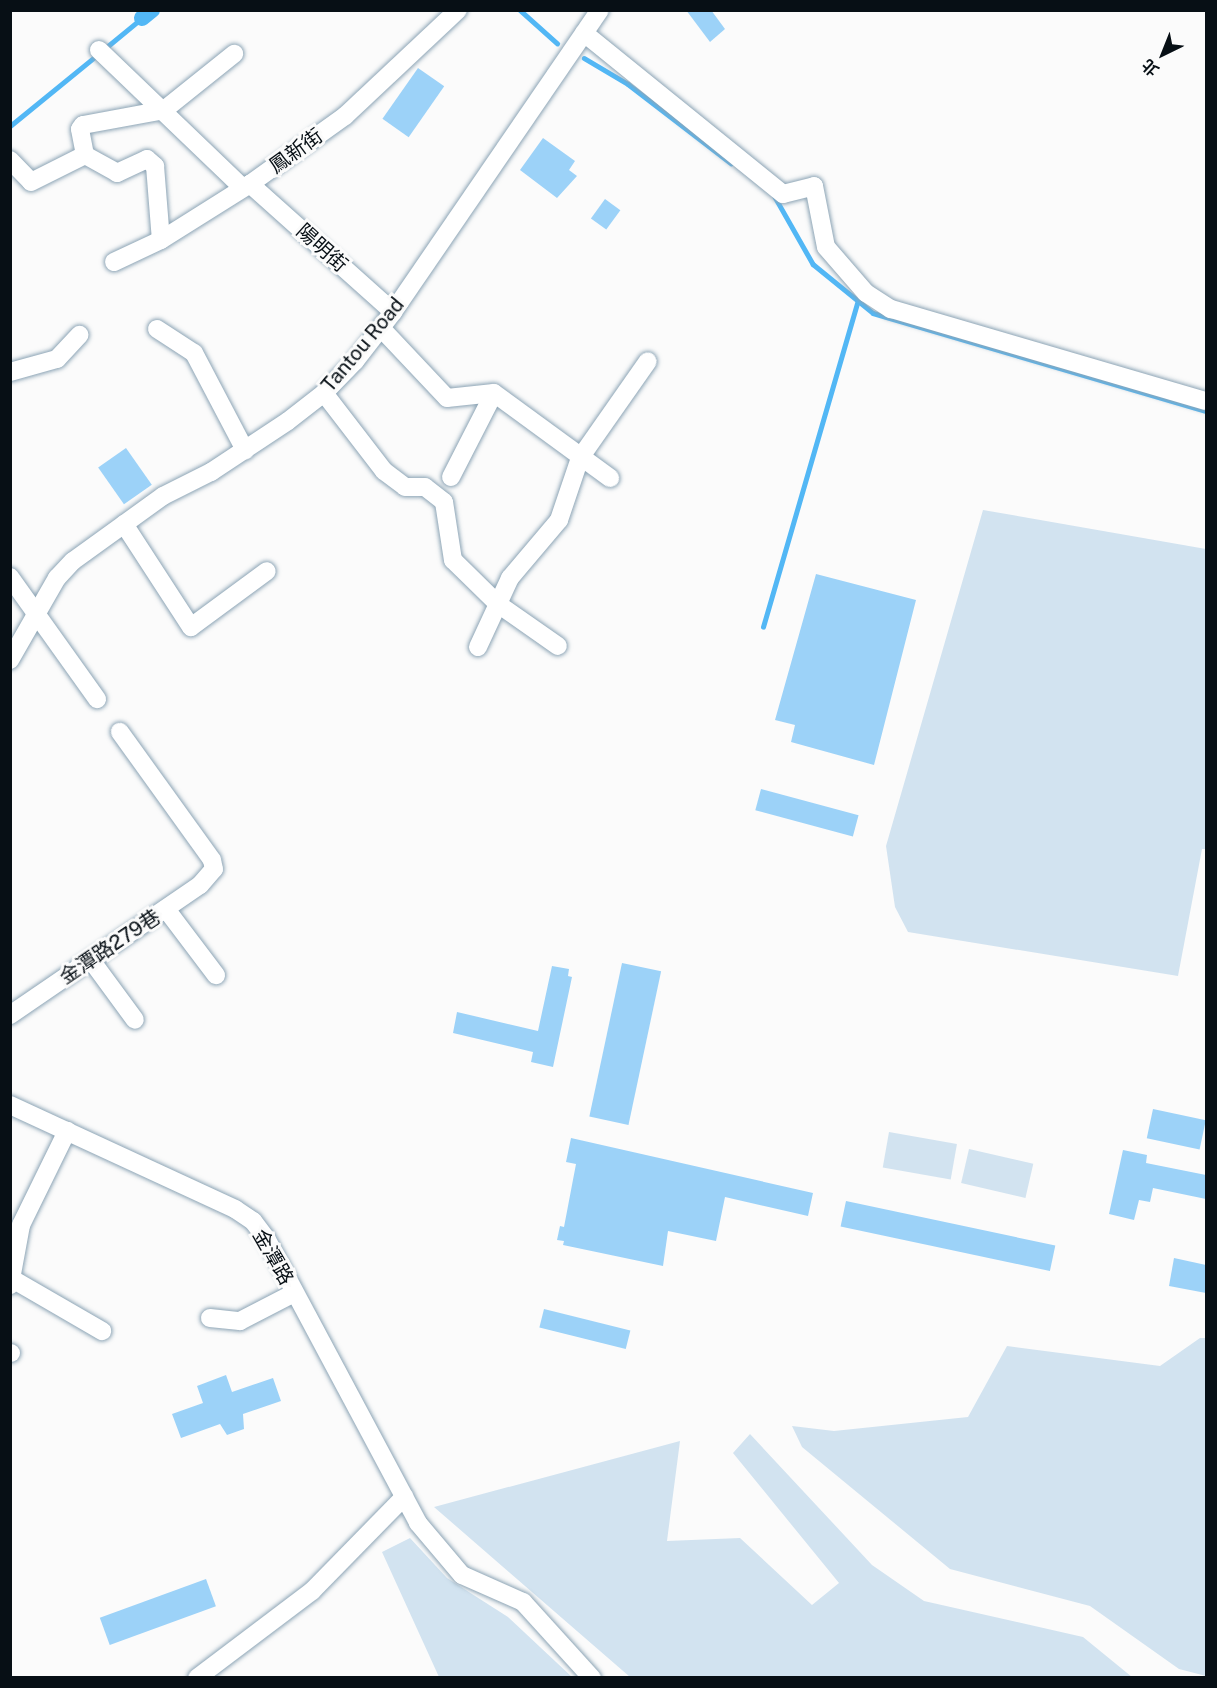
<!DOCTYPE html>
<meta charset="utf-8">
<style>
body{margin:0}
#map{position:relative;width:1217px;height:1688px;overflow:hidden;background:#fbfbfb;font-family:"Public Sans","Noto Sans TC",sans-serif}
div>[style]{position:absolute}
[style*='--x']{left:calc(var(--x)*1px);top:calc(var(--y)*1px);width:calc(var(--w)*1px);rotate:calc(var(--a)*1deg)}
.green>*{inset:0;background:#d2e3f0;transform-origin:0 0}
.stream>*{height:4.5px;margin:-2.25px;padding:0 2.25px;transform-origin:2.25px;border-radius:2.25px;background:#52b7f5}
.canal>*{height:16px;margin:-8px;padding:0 8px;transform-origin:8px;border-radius:8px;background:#52b7f5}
.building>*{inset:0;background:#9cd2f8;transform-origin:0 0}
.roads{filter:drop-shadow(0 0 2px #8ca4b5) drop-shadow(0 0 2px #8ca4b5)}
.minor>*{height:18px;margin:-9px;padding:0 9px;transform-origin:9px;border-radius:9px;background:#fff}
span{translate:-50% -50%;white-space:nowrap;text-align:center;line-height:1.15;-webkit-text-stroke:6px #fbfbfb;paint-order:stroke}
.street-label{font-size:20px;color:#070f15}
.frame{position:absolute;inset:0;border:12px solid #070f15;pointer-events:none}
.north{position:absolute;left:1133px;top:24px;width:60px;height:60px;-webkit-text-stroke:4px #fbfbfb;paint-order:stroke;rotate:223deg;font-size:16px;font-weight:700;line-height:24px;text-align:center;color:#070f15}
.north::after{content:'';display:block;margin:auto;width:21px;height:27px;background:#070f15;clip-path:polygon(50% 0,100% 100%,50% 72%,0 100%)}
</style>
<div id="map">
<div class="green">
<div style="clip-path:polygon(983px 510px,1206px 549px,1206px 849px,1202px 849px,1178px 976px,908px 932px,895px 907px,886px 846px)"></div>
<div style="left:889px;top:1132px;width:69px;height:36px;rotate:10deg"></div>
<div style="left:969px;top:1149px;width:66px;height:35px;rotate:13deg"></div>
<div style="clip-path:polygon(1200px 1338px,1206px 1338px,1206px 1676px,1179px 1669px,1090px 1606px,950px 1569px,802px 1447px,792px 1426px,834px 1431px,968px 1417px,1007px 1346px,1160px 1366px)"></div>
<div style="clip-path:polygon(750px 1434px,872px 1565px,924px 1601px,1083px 1637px,1132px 1677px,630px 1677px,434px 1507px,680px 1441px,667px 1541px,740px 1538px,812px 1605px,839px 1583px,733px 1453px)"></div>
<div style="clip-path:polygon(410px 1538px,447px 1578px,508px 1617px,572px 1677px,439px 1677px,382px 1552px)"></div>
</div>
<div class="stream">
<div style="--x:520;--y:10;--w:50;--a:41.7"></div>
<div style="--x:103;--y:50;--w:50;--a:-39.4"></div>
<div style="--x:584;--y:58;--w:51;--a:30.6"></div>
<div style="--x:628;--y:84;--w:130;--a:37.5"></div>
<div style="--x:10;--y:126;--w:112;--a:-39.2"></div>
<div style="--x:775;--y:197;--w:77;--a:60.4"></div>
<div style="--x:813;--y:264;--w:77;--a:39.2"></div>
<div style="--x:873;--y:313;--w:347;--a:16.4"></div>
<div style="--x:763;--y:627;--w:337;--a:-73.8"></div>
</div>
<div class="canal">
<div style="--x:142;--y:18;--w:13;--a:-39"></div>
</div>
<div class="building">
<div style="clip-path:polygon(686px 10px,711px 10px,725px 29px,710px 42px)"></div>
<div style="left:418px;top:68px;width:32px;height:62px;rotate:35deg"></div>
<div style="clip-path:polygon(543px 138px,575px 161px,569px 170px,577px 176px,557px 198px,520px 170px)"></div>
<div style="left:605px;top:199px;width:19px;height:24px;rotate:36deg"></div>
<div style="left:126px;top:448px;width:45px;height:34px;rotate:55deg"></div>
<div style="clip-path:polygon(816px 574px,916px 600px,874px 765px,791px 742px,795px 725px,775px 720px)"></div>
<div style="left:761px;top:789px;width:101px;height:22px;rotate:15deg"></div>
<div style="left:622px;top:963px;width:40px;height:157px;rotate:12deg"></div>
<div style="clip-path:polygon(552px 966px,569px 969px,568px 976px,572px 977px,553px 1067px,531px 1062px,533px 1052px,453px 1033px,457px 1012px,538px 1031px)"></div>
<div style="left:1153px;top:1109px;width:54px;height:30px;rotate:12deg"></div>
<div style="clip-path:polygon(571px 1138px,813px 1193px,808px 1216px,725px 1197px,716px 1241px,668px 1231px,663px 1266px,563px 1245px,564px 1241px,557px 1240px,560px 1226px,564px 1227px,576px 1164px,566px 1162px)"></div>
<div style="clip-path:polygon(1123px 1150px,1147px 1155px,1146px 1163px,1206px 1175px,1206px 1199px,1153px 1188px,1150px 1202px,1139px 1200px,1134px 1220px,1109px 1214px)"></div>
<div style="left:846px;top:1201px;width:214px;height:26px;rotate:12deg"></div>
<div style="clip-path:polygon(1174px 1258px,1206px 1265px,1206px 1293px,1169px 1286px)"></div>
<div style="left:544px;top:1309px;width:89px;height:19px;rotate:14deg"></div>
<div style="clip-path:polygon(226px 1375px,232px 1392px,273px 1378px,281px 1401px,243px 1414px,244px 1429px,227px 1435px,220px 1424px,181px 1438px,172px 1414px,203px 1403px,197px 1386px)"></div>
<div style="left:206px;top:1579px;width:29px;height:113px;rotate:70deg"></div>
</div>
<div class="roads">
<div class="minor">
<div style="--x:584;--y:33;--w:256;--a:39"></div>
<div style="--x:783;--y:194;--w:32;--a:-14"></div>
<div style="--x:814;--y:186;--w:62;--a:78.9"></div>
<div style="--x:826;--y:247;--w:61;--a:49"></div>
<div style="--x:866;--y:293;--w:30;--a:33"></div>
<div style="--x:891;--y:309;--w:328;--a:16.3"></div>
<div style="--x:99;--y:50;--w:199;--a:43.8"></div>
<div style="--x:85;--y:155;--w:26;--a:-101"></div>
<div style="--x:80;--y:129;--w:5;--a:-53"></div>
<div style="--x:83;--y:125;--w:82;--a:-10.5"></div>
<div style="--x:164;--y:110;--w:90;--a:-38.7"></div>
<div style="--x:10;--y:160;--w:30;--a:46"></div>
<div style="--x:31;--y:182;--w:60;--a:-26.6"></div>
<div style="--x:85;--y:155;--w:37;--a:29"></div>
<div style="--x:117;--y:173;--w:33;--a:-25"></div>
<div style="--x:147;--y:159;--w:11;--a:41"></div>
<div style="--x:155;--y:166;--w:74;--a:85.4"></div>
<div style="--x:250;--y:184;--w:192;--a:41.8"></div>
<div style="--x:114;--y:262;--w:52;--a:-25.1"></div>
<div style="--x:161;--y:240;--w:105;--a:-32.2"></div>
<div style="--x:250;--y:184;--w:117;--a:-35.6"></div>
<div style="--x:345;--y:116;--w:155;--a:-43.2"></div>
<div style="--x:381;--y:328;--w:96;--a:46.7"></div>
<div style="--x:447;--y:398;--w:47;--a:-6.1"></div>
<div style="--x:494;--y:393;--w:144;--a:36.2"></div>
<div style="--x:157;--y:329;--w:44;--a:33"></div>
<div style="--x:194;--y:353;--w:110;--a:62.3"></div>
<div style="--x:10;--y:372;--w:49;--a:-15.5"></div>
<div style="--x:57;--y:359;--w:33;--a:-47"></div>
<div style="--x:324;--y:393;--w:98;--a:52.4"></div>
<div style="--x:384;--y:471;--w:26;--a:37"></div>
<div style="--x:405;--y:487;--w:20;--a:0"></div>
<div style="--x:425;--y:487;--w:24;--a:38"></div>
<div style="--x:444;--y:502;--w:59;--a:81.2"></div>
<div style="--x:453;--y:560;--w:63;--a:44.4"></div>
<div style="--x:498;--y:604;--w:73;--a:35"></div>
<div style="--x:451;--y:477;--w:94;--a:-62.9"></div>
<div style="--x:124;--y:524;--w:123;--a:57"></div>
<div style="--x:191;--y:627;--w:94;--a:-36.4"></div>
<div style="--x:10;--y:577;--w:150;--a:54.5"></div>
<div style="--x:478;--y:647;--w:76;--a:-65.1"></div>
<div style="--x:510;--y:578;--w:76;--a:-49.8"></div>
<div style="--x:559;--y:520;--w:65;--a:-71.3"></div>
<div style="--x:580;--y:458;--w:118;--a:-55"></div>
<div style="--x:10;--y:660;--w:95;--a:-60.2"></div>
<div style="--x:57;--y:578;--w:23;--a:-47"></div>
<div style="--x:73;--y:561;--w:111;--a:-35.8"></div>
<div style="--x:163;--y:496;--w:54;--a:-26.6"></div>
<div style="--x:211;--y:472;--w:92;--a:-33.5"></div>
<div style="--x:288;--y:421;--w:46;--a:-37.9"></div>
<div style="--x:324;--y:393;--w:45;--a:-45.9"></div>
<div style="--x:355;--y:361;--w:62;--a:-52.2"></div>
<div style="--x:393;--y:312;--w:366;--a:-55.6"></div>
<div style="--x:166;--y:909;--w:83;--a:52.9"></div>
<div style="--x:91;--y:960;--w:74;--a:53.7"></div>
<div style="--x:10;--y:1015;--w:230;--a:-34.4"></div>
<div style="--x:200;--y:885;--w:21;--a:-49"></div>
<div style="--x:214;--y:869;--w:9;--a:-103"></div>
<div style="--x:212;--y:860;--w:158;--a:-125.7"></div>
<div style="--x:10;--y:1105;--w:248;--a:24.8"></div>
<div style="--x:235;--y:1209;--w:22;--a:34"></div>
<div style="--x:253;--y:1221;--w:21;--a:53"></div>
<div style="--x:266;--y:1238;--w:323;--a:61.9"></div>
<div style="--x:418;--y:1523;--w:68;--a:49.8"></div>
<div style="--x:462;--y:1575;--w:67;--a:23.9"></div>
<div style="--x:523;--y:1602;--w:103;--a:47.8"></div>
<div style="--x:14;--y:1280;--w:102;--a:30.1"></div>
<div style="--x:10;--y:1285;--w:61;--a:-79.6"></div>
<div style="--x:21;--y:1225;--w:105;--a:-63.9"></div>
<div style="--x:210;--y:1318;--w:30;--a:6"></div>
<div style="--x:240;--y:1321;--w:61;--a:-27.4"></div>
<div style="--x:10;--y:1353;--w:1;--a:0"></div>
<div style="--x:197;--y:1678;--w:144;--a:-37.1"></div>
<div style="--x:312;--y:1591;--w:132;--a:-45.6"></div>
</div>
</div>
<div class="street-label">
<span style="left:296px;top:151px;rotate:-36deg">鳳新街</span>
<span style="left:322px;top:248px;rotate:42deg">陽明街</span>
<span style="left:363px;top:345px;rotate:-50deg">Tantou Road</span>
<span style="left:110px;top:947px;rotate:-34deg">金潭路279巷</span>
<span style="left:273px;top:1257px;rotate:60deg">金潭路</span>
</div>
<div class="frame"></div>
<div class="north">北</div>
</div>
